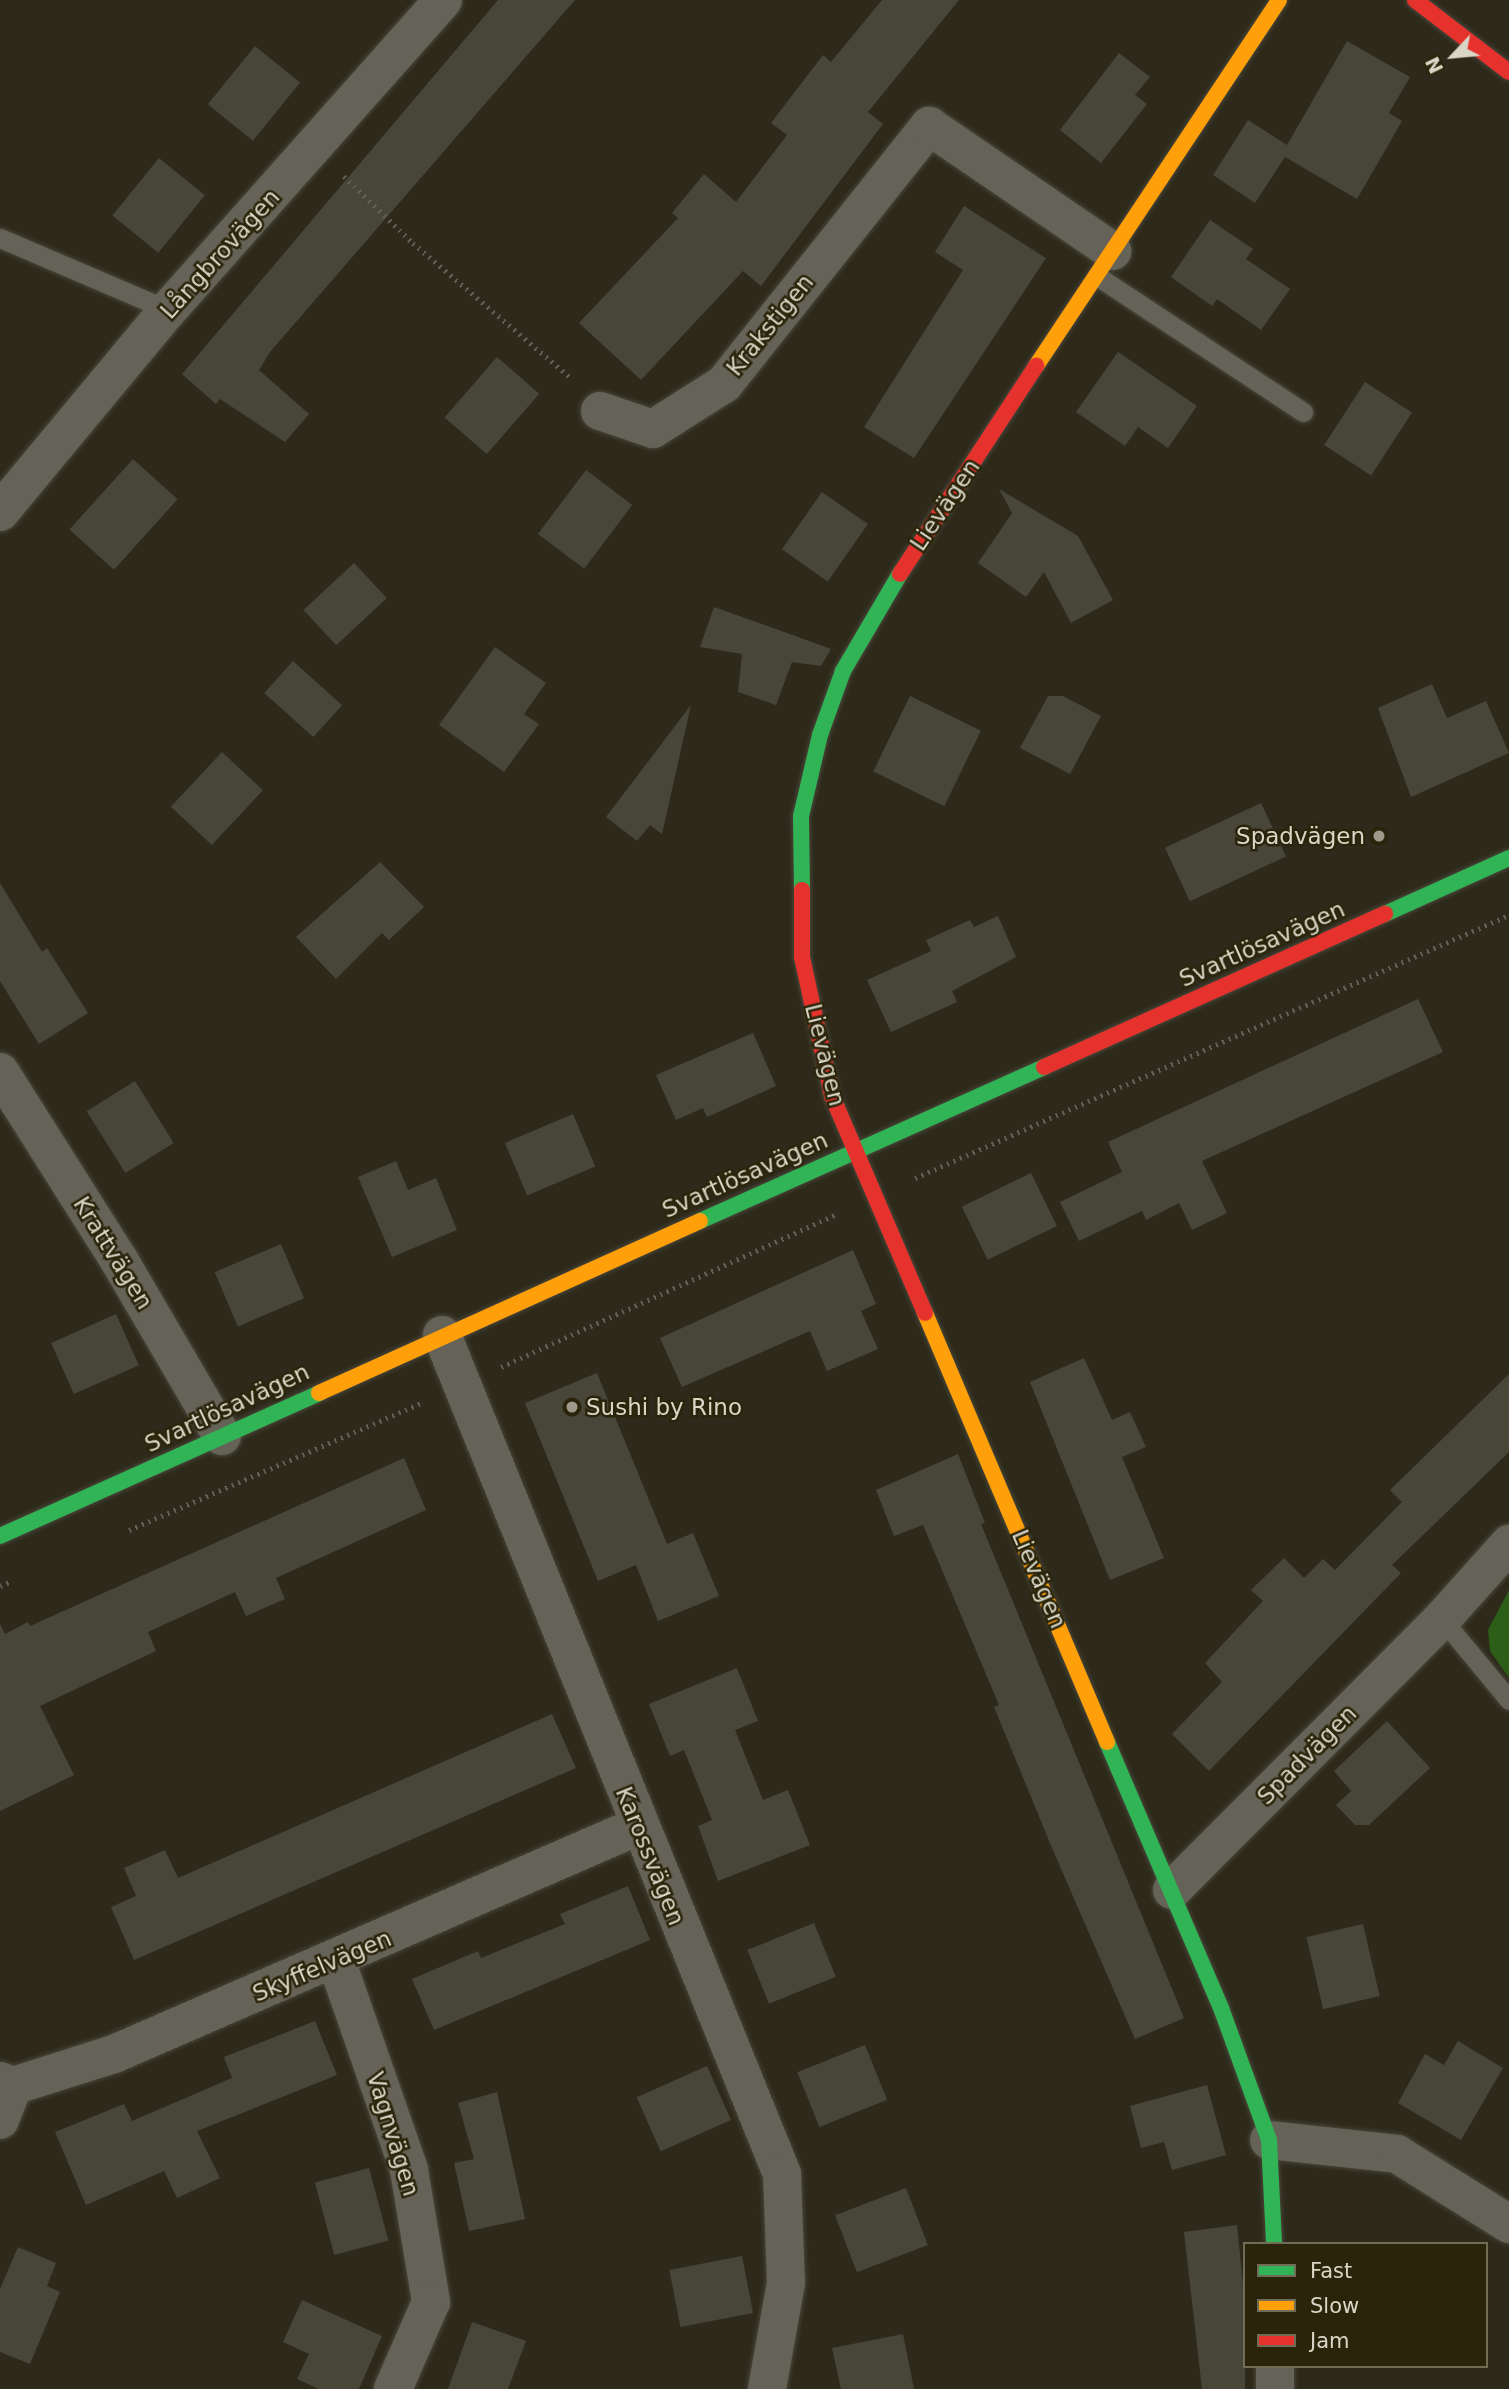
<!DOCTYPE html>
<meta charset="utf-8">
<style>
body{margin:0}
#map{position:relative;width:1509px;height:2389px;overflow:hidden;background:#2d2a1b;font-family:"DejaVu Sans",sans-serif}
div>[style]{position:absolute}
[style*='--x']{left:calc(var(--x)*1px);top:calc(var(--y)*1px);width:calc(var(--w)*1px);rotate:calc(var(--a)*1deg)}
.forest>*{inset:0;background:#2c5e18}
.building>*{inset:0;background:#484639;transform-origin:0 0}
.path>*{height:4.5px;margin-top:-2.25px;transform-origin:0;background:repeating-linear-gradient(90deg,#615f54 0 2px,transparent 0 7px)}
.roads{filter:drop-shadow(0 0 2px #484539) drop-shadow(0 0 2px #484539)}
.lane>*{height:19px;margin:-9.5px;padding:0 9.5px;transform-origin:9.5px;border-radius:9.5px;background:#656358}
.street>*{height:38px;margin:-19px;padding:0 19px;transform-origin:19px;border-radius:19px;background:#656358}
.fast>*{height:16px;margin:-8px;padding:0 8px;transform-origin:8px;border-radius:8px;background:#30b455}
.slow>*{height:16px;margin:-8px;padding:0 8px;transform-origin:8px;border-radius:8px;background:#ff9f0a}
.jam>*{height:16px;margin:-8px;padding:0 8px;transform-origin:8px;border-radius:8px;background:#e5322d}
.dots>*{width:19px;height:19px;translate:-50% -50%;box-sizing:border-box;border:4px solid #2a250a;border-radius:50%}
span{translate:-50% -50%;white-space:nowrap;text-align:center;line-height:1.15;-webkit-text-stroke:5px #2a250a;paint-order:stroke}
.street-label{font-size:23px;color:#d9d6c7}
.poi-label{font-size:23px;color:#d9d6c7}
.right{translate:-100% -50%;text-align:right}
.left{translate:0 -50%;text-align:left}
.legend{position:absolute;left:1243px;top:2242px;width:245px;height:126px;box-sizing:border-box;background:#2a250a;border:2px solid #706c56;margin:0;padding:9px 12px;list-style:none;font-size:21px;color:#d9d6c7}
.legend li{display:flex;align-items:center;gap:14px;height:35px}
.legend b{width:35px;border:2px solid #706c56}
.north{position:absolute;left:1418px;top:21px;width:70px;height:70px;-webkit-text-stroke:5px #2a250a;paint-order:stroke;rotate:244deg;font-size:19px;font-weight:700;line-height:28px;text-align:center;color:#d9d6c7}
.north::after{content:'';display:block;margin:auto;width:24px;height:32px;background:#d9d6c7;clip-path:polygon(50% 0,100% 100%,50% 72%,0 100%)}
</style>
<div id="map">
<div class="forest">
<div style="clip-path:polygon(1509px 1590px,1509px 1678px,1490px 1651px,1488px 1630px)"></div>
</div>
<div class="building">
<div style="clip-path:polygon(498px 0,575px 0,270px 352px,259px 370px,309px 414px,285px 442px,220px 399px,216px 404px,182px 374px)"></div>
<div style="clip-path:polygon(882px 0,959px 0,868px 112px,883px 124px,761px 286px,743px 271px,641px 380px,579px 323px,678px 218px,672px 213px,704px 174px,736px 202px,787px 135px,771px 123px,823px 55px,831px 62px)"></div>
<div style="clip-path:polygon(1347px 41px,1410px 77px,1389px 113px,1402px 121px,1357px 199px,1285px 157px,1255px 203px,1213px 175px,1248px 120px,1287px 145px)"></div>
<div style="left:255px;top:46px;width:58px;height:75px;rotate:39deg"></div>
<div style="clip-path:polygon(1119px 53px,1150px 77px,1135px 95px,1147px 104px,1101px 163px,1060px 130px)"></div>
<div style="left:159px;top:158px;width:59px;height:74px;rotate:39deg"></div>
<div style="clip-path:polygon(964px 206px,1046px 258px,914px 458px,864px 427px,963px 270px,935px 252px)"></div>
<div style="clip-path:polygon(1210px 220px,1253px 249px,1246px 259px,1290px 289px,1261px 330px,1217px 299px,1212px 306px,1171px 277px)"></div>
<div style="clip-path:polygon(1118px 352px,1197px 406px,1168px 448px,1138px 427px,1125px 446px,1076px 412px)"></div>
<div style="left:497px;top:357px;width:56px;height:80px;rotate:41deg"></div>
<div style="left:1365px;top:382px;width:56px;height:75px;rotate:33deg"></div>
<div style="left:133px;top:459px;width:60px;height:95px;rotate:42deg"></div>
<div style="left:586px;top:470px;width:58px;height:80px;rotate:37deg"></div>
<div style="clip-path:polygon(999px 489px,1078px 536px,1113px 600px,1071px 623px,1044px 572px,1026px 597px,978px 563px,1012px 513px)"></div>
<div style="left:822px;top:492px;width:56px;height:70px;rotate:35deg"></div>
<div style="left:354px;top:563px;width:48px;height:69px;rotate:47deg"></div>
<div style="clip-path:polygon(714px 607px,801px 638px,831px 649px,821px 666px,792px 662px,776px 705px,738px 692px,742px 654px,700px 647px)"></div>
<div style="clip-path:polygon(495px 647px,546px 683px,524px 714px,539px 724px,504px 772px,439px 725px)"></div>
<div style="left:293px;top:661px;width:66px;height:43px;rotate:42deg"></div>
<div style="clip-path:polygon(1432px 684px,1447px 718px,1486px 701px,1509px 753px,1411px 797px,1378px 708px)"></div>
<div style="left:910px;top:696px;width:79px;height:84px;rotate:26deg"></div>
<div style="clip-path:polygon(1048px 696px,1063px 696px,1101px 716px,1070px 774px,1020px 748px)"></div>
<div style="clip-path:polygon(691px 705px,662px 834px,650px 825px,637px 841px,606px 817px)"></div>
<div style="left:222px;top:752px;width:56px;height:75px;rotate:43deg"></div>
<div style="left:1261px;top:803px;width:59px;height:106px;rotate:65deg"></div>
<div style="clip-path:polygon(380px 862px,424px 907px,389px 940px,382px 933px,336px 979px,296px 937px)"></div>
<div style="clip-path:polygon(0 883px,42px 952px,47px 948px,88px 1013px,39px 1044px,0 981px)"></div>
<div style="clip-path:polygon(998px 916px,1016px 957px,952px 991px,957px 1002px,891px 1032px,867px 980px,931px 951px,926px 940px,970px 920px,974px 927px)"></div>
<div style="clip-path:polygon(1418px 999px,1443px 1052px,1202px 1161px,1227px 1213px,1192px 1230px,1179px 1203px,1146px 1220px,1142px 1211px,1079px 1241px,1060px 1202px,1122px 1172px,1108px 1142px)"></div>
<div style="clip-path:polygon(753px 1033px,776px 1086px,707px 1117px,703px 1108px,676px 1120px,656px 1075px)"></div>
<div style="left:135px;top:1081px;width:73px;height:57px;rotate:58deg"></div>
<div style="left:573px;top:1114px;width:57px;height:74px;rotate:67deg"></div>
<div style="clip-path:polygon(396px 1161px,408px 1190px,436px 1178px,457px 1230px,392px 1257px,358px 1177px)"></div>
<div style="left:1031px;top:1173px;width:59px;height:77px;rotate:64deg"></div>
<div style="left:281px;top:1244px;width:59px;height:72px;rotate:67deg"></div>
<div style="clip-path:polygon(853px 1250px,876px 1304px,861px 1311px,878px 1349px,827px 1371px,810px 1331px,682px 1387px,660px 1338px)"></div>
<div style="left:116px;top:1314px;width:56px;height:71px;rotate:66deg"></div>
<div style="clip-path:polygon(1084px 1358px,1112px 1420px,1130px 1412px,1146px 1447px,1122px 1457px,1164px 1558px,1110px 1580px,1030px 1382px)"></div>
<div style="clip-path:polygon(597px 1373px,667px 1544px,693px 1533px,719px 1596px,658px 1621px,636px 1565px,598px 1581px,525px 1403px)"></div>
<div style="clip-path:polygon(1509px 1374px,1509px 1452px,1392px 1565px,1401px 1573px,1209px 1771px,1172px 1734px,1222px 1682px,1205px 1663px,1263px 1601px,1251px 1590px,1284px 1558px,1304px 1578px,1323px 1559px,1335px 1570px,1402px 1502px,1390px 1490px)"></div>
<div style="clip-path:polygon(958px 1454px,985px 1523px,981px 1524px,1184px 2018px,1135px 2039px,1052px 1848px,994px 1707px,999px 1705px,923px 1525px,894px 1536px,876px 1490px)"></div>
<div style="clip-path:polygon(404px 1458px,426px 1510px,276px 1578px,285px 1599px,246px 1616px,235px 1592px,148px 1632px,156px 1651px,40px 1706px,74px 1775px,0 1811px,0 1624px,5px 1634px,28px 1622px,30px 1626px)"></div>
<div style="clip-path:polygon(737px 1668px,758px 1721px,735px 1730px,763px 1800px,788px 1790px,810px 1845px,718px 1881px,698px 1826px,712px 1820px,684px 1750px,670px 1756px,649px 1704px)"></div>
<div style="clip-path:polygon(552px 1714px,576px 1768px,134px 1960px,111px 1907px,136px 1896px,124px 1868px,165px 1850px,178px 1878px)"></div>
<div style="clip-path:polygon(1387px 1721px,1430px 1768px,1369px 1825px,1355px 1825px,1336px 1805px,1351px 1791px,1334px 1771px)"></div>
<div style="clip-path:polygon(628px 1886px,650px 1940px,434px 2030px,412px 1979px,478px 1951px,481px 1958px,565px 1924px,560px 1914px)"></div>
<div style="left:814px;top:1923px;width:58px;height:72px;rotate:68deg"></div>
<div style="left:1363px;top:1924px;width:74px;height:58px;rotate:77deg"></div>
<div style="clip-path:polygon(315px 2021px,337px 2075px,197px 2131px,220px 2178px,177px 2198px,164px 2171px,86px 2205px,55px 2132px,124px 2104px,132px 2121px,232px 2078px,224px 2057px)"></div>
<div style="clip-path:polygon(1458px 2041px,1503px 2068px,1461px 2140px,1398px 2103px,1425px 2054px,1444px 2065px)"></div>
<div style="left:865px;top:2045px;width:59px;height:73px;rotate:68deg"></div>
<div style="left:707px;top:2066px;width:59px;height:77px;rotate:66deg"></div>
<div style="clip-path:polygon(1207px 2085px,1226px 2155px,1172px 2170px,1164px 2142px,1141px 2148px,1130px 2106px)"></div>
<div style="clip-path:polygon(497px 2092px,525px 2219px,469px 2231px,454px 2163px,474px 2159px,458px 2103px)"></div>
<div style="left:369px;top:2168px;width:75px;height:56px;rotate:75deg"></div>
<div style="left:906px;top:2188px;width:61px;height:76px;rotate:69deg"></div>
<div style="clip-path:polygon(1237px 2225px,1245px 2304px,1245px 2389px,1202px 2389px,1184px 2232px)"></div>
<div style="clip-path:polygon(18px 2247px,56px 2263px,47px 2286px,60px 2292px,30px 2364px,0 2352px,0 2289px)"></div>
<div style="left:742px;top:2256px;width:58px;height:74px;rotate:79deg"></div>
<div style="clip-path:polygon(302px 2300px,382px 2336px,359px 2389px,319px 2389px,297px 2379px,309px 2354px,283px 2342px)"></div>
<div style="clip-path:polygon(472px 2322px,526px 2341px,508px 2389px,448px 2389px)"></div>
<div style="clip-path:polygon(903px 2334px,914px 2389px,841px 2389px,832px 2348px)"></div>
</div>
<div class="path">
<div style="--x:344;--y:176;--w:96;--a:44.2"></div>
<div style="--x:413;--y:243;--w:209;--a:40.5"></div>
<div style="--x:915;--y:1178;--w:650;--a:-23.88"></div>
<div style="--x:501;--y:1367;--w:369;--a:-24.5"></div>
<div style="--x:129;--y:1530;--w:321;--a:-23.5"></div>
<div style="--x:0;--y:1586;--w:13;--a:-23"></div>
</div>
<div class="roads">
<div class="lane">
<div style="--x:0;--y:238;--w:183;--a:23.2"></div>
<div style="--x:1097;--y:276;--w:247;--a:33.4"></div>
<div style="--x:1442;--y:1619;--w:105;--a:50.4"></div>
</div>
<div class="street">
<div style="--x:600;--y:411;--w:56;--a:18.8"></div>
<div style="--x:653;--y:429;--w:84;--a:-32.4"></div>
<div style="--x:724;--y:384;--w:330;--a:-51.5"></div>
<div style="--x:929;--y:126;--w:222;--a:34.3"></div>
<div style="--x:0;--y:512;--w:263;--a:-50.3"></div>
<div style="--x:168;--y:310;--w:414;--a:-48.4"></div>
<div style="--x:0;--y:1072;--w:222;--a:57.7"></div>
<div style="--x:119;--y:1260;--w:204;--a:59.7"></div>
<div style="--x:442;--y:1335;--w:905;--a:67.94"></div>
<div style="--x:782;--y:2174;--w:109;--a:87.9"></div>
<div style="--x:786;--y:2283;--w:108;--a:100.2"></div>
<div style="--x:1172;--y:1890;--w:383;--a:-45.1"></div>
<div style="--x:1442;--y:1619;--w:101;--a:-48.2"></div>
<div style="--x:336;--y:1960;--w:222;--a:70.8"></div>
<div style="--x:409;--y:2170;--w:134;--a:80.5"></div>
<div style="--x:431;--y:2302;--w:95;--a:113.6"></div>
<div style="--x:0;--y:2081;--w:14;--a:21"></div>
<div style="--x:13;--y:2086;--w:106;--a:-17.6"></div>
<div style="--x:114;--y:2054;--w:571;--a:-23.51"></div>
<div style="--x:0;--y:2120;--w:36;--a:-69"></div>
<div style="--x:1269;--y:2140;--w:129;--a:6.2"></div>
<div style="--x:1397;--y:2154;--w:132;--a:32"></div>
<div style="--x:1275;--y:2389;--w:23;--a:-90"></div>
</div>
<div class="fast">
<div style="--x:802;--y:890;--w:74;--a:-90.8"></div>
<div style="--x:801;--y:816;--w:83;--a:-76.8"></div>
<div style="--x:820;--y:735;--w:68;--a:-70.2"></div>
<div style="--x:843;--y:671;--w:113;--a:-59.6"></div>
<div style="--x:1385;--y:914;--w:136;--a:-24.3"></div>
<div style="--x:700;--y:1221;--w:377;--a:-24.1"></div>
<div style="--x:0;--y:1536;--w:350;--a:-24.1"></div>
<div style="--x:1107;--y:1742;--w:289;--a:66.8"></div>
<div style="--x:1221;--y:2008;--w:140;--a:70"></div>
<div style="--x:1269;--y:2140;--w:104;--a:87.2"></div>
</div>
<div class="slow">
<div style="--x:1036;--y:366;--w:439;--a:-56.4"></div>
<div style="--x:925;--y:1313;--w:466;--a:67"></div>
<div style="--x:319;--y:1393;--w:418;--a:-24.3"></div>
</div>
<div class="jam">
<div style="--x:1415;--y:0;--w:118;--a:37.5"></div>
<div style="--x:900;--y:574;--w:249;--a:-56.8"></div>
<div style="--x:802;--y:890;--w:67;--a:90"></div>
<div style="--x:802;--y:957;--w:142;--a:77.8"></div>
<div style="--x:832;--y:1096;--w:236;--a:66.8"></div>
<div style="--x:1044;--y:1067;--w:374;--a:-24.2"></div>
</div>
</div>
<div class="dots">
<div style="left:1379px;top:836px;background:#9d9a8b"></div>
<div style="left:572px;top:1407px;background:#9d9a8b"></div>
</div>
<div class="street-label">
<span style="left:220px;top:254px;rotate:-48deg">Långbrovägen</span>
<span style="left:770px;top:325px;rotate:-51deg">Krakstigen</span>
<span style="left:945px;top:505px;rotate:-56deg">Lievägen</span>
<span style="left:1262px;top:944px;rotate:-24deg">Svartlösavägen</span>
<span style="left:825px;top:1055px;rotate:76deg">Lievägen</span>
<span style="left:745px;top:1175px;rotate:-24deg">Svartlösavägen</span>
<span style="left:113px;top:1253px;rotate:58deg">Krattvägen</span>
<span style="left:227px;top:1408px;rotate:-25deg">Svartlösavägen</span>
<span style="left:1039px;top:1579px;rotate:67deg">Lievägen</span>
<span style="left:1307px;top:1755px;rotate:-45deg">Spadvägen</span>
<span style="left:650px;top:1856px;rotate:68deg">Karossvägen</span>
<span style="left:322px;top:1966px;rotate:-23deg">Skyffelvägen</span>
<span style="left:393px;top:2134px;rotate:73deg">Vagnvägen</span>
</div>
<div class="poi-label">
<span class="right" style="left:1365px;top:836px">Spadvägen</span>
<span class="left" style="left:586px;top:1407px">Sushi by Rino</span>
</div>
<ul class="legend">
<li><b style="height:9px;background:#30b455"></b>Fast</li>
<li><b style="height:9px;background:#ff9f0a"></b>Slow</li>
<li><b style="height:9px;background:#e5322d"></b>Jam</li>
</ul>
<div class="north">N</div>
</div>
